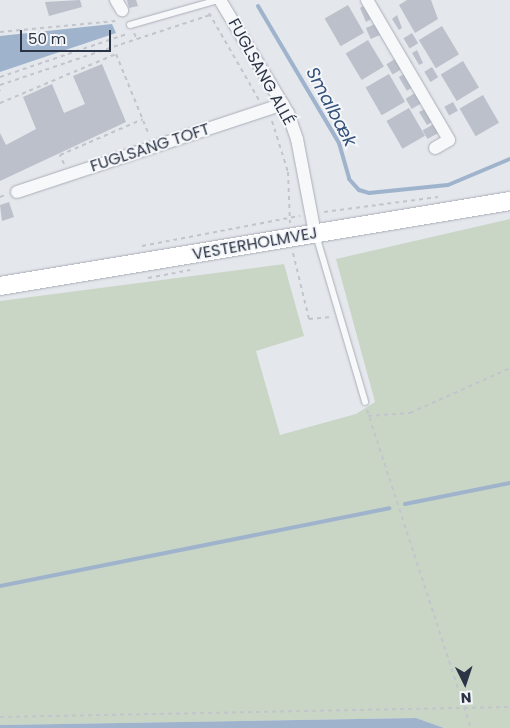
<!DOCTYPE html>
<meta charset="utf-8">
<style>
body{margin:0}
#map{position:relative;width:510px;height:728px;overflow:hidden;background:#e4e7ec;font-family:Poppins,sans-serif}
div>[style]{position:absolute}
[style*='--x']{left:calc(var(--x)*1px);top:calc(var(--y)*1px);width:calc(var(--w)*1px);rotate:calc(var(--a)*1deg)}
.green>*{inset:0;background:#c9d6c5}
.water>*{inset:0;background:#9fb4cc}
.stream>*{height:4px;margin:-2px;padding:0 2px;transform-origin:2px;border-radius:2px;background:#9fb4cc}
.building>*{inset:0;background:#bbc0ca;transform-origin:0 0}
.path>*{height:2px;margin-top:-1px;transform-origin:0;background:repeating-linear-gradient(90deg,#c2c5cb 0 4px,transparent 0 8px)}
.roads{filter:drop-shadow(0 0 1px #a9aeb7) drop-shadow(0 0 1px #a9aeb7)}
.lane>*{height:6px;margin:-3px;padding:0 3px;transform-origin:3px;border-radius:3px;background:#f7f8fa}
.street>*{height:12px;margin:-6px;padding:0 6px;transform-origin:6px;border-radius:6px;background:#f7f8fa}
.secondary>*{height:18px;margin:-9px;padding:0 9px;transform-origin:9px;border-radius:9px;background:#fff}
span{translate:-50% -50%;white-space:nowrap;text-align:center;line-height:1.15;-webkit-text-stroke:4px #f4f6f9;paint-order:stroke}
.street-label{font-size:16px;color:#2b3445}
.water-label{font-size:18px;color:#34527a;font-style:italic}
.north{position:absolute;left:440px;top:658px;width:50px;height:50px;-webkit-text-stroke:4px #f4f6f9;paint-order:stroke;rotate:176deg;font-size:14px;font-weight:700;line-height:20px;text-align:center;color:#2b3445}
.north::after{content:'';display:block;margin:auto;width:18px;height:22px;background:#2b3445;clip-path:polygon(50% 0,100% 100%,50% 72%,0 100%)}
.scale{position:absolute;left:20px;top:30px;width:91px;height:22px;box-sizing:border-box;border:2px solid #2b3445;border-top:0;padding-left:6px;font-size:15px;line-height:18px;white-space:nowrap;color:#2b3445;-webkit-text-stroke:4px #f4f6f9;paint-order:stroke}
</style>
<div id="map">
<div class="green">
<div style="clip-path:polygon(510px 219px,510px 728px,444px 728px,416px 718px,0 725px,0 301px,284px 264px,304px 336px,256px 351px,280px 435px,356px 414px,375px 402px,336px 259px)"></div>
</div>
<div class="water">
<div style="clip-path:polygon(112px 24px,116px 33px,0 72px,0 36px)"></div>
<div style="clip-path:polygon(416px 718px,444px 728px,0 728px,0 725px)"></div>
</div>
<div class="stream">
<div style="--x:258;--y:6;--w:159;--a:59.4"></div>
<div style="--x:339;--y:143;--w:37;--a:74"></div>
<div style="--x:349;--y:179;--w:15;--a:48"></div>
<div style="--x:359;--y:190;--w:10;--a:17"></div>
<div style="--x:369;--y:193;--w:79;--a:-5.8"></div>
<div style="--x:448;--y:185;--w:67;--a:-22.8"></div>
<div style="--x:405;--y:504;--w:107;--a:-11.3"></div>
<div style="--x:0;--y:586;--w:397;--a:-11.3"></div>
</div>
<div class="building">
<div style="clip-path:polygon(80px 0,82px 7px,49px 16px,45px 2px)"></div>
<div style="clip-path:polygon(127px 0,136px 0,138px 6px,129px 8px)"></div>
<div style="clip-path:polygon(407px 0,431px 0,438px 19px,415px 33px,399px 5px)"></div>
<div style="left:348px;top:5px;width:32px;height:27px;rotate:60deg"></div>
<div style="clip-path:polygon(363px 6px,371px 19px,366px 22px,360px 8px)"></div>
<div style="clip-path:polygon(397px 15px,402px 28px,399px 30px,392px 19px)"></div>
<div style="left:375px;top:24px;width:12px;height:10px;rotate:66deg"></div>
<div style="left:442px;top:26px;width:33px;height:27px;rotate:59deg"></div>
<div style="left:412px;top:33px;width:12px;height:10px;rotate:59deg"></div>
<div style="left:368px;top:40px;width:31px;height:26px;rotate:59deg"></div>
<div style="clip-path:polygon(417px 50px,423px 63px,419px 65px,412px 53px)"></div>
<div style="left:395px;top:59px;width:12px;height:10px;rotate:59deg"></div>
<div style="left:463px;top:61px;width:31px;height:26px;rotate:59deg"></div>
<div style="clip-path:polygon(102px 64px,126px 122px,0 181px,0 133px,6px 145px,36px 129px,23px 97px,52px 84px,64px 113px,85px 104px,73px 76px)"></div>
<div style="left:432px;top:67px;width:12px;height:9px;rotate:59deg"></div>
<div style="left:389px;top:74px;width:32px;height:27px;rotate:60deg"></div>
<div style="left:404px;top:74px;width:16px;height:6px;rotate:60deg"></div>
<div style="left:415px;top:93px;width:12px;height:11px;rotate:59deg"></div>
<div style="left:483px;top:95px;width:32px;height:27px;rotate:60deg"></div>
<div style="left:453px;top:102px;width:10px;height:10px;rotate:61deg"></div>
<div style="left:409px;top:108px;width:32px;height:26px;rotate:60deg"></div>
<div style="clip-path:polygon(425px 109px,432px 122px,427px 125px,419px 112px)"></div>
<div style="left:434px;top:124px;width:10px;height:13px;rotate:61deg"></div>
<div style="clip-path:polygon(9px 202px,14px 217px,2px 221px,0 205px)"></div>
</div>
<div class="path">
<div style="--x:209;--y:13;--w:100;--a:60.1"></div>
<div style="--x:0;--y:32;--w:116;--a:-5.5"></div>
<div style="--x:134;--y:33;--w:7;--a:63"></div>
<div style="--x:137;--y:39;--w:77;--a:-18.2"></div>
<div style="--x:0;--y:77;--w:134;--a:-18.7"></div>
<div style="--x:0;--y:85;--w:145;--a:-18.6"></div>
<div style="--x:0;--y:90;--w:1;--a:90"></div>
<div style="--x:0;--y:103;--w:126;--a:-22.9"></div>
<div style="--x:116;--y:54;--w:87;--a:67.8"></div>
<div style="--x:272;--y:121;--w:53;--a:72.6"></div>
<div style="--x:288;--y:172;--w:51;--a:87.8"></div>
<div style="--x:64;--y:164;--w:10;--a:-114"></div>
<div style="--x:60;--y:155;--w:90;--a:-23.4"></div>
<div style="--x:0;--y:197;--w:5;--a:-22"></div>
<div style="--x:324;--y:212;--w:115;--a:-7.5"></div>
<div style="--x:142;--y:246;--w:161;--a:-10.8"></div>
<div style="--x:293;--y:253;--w:68;--a:76.4"></div>
<div style="--x:309;--y:319;--w:22;--a:-5"></div>
<div style="--x:148;--y:278;--w:43;--a:-10.8"></div>
<div style="--x:367;--y:410;--w:335;--a:71.9"></div>
<div style="--x:368;--y:416;--w:42;--a:-4.1"></div>
<div style="--x:410;--y:413;--w:110;--a:-24.2"></div>
<div style="--x:0;--y:717;--w:510;--a:-1.12"></div>
</div>
<div class="roads">
<div class="lane">
<div style="--x:130;--y:25;--w:91;--a:-15.9"></div>
<div style="--x:316;--y:235;--w:174;--a:73.6"></div>
</div>
<div class="street">
<div style="--x:116;--y:0;--w:12;--a:59"></div>
<div style="--x:220;--y:0;--w:132;--a:59"></div>
<div style="--x:288;--y:113;--w:28;--a:71"></div>
<div style="--x:297;--y:139;--w:96;--a:79.2"></div>
<div style="--x:367;--y:0;--w:162;--a:59.6"></div>
<div style="--x:449;--y:140;--w:16;--a:150"></div>
<div style="--x:17;--y:192;--w:280;--a:-18.3"></div>
</div>
<div class="secondary">
<div style="--x:0;--y:286;--w:517;--a:-9.46"></div>
</div>
</div>
<div class="street-label">
<span style="left:261px;top:72px;rotate:61deg">FUGLSANG ALLÉ</span>
<span style="left:150px;top:148px;rotate:-18deg">FUGLSANG TOFT</span>
<span style="left:255px;top:244px;rotate:-10deg">VESTERHOLMVEJ</span>
</div>
<div class="water-label">
<span style="left:331px;top:107px;rotate:62deg">Smalbæk</span>
</div>
<div class="north">N</div>
<div class="scale">50 m</div>
</div>
